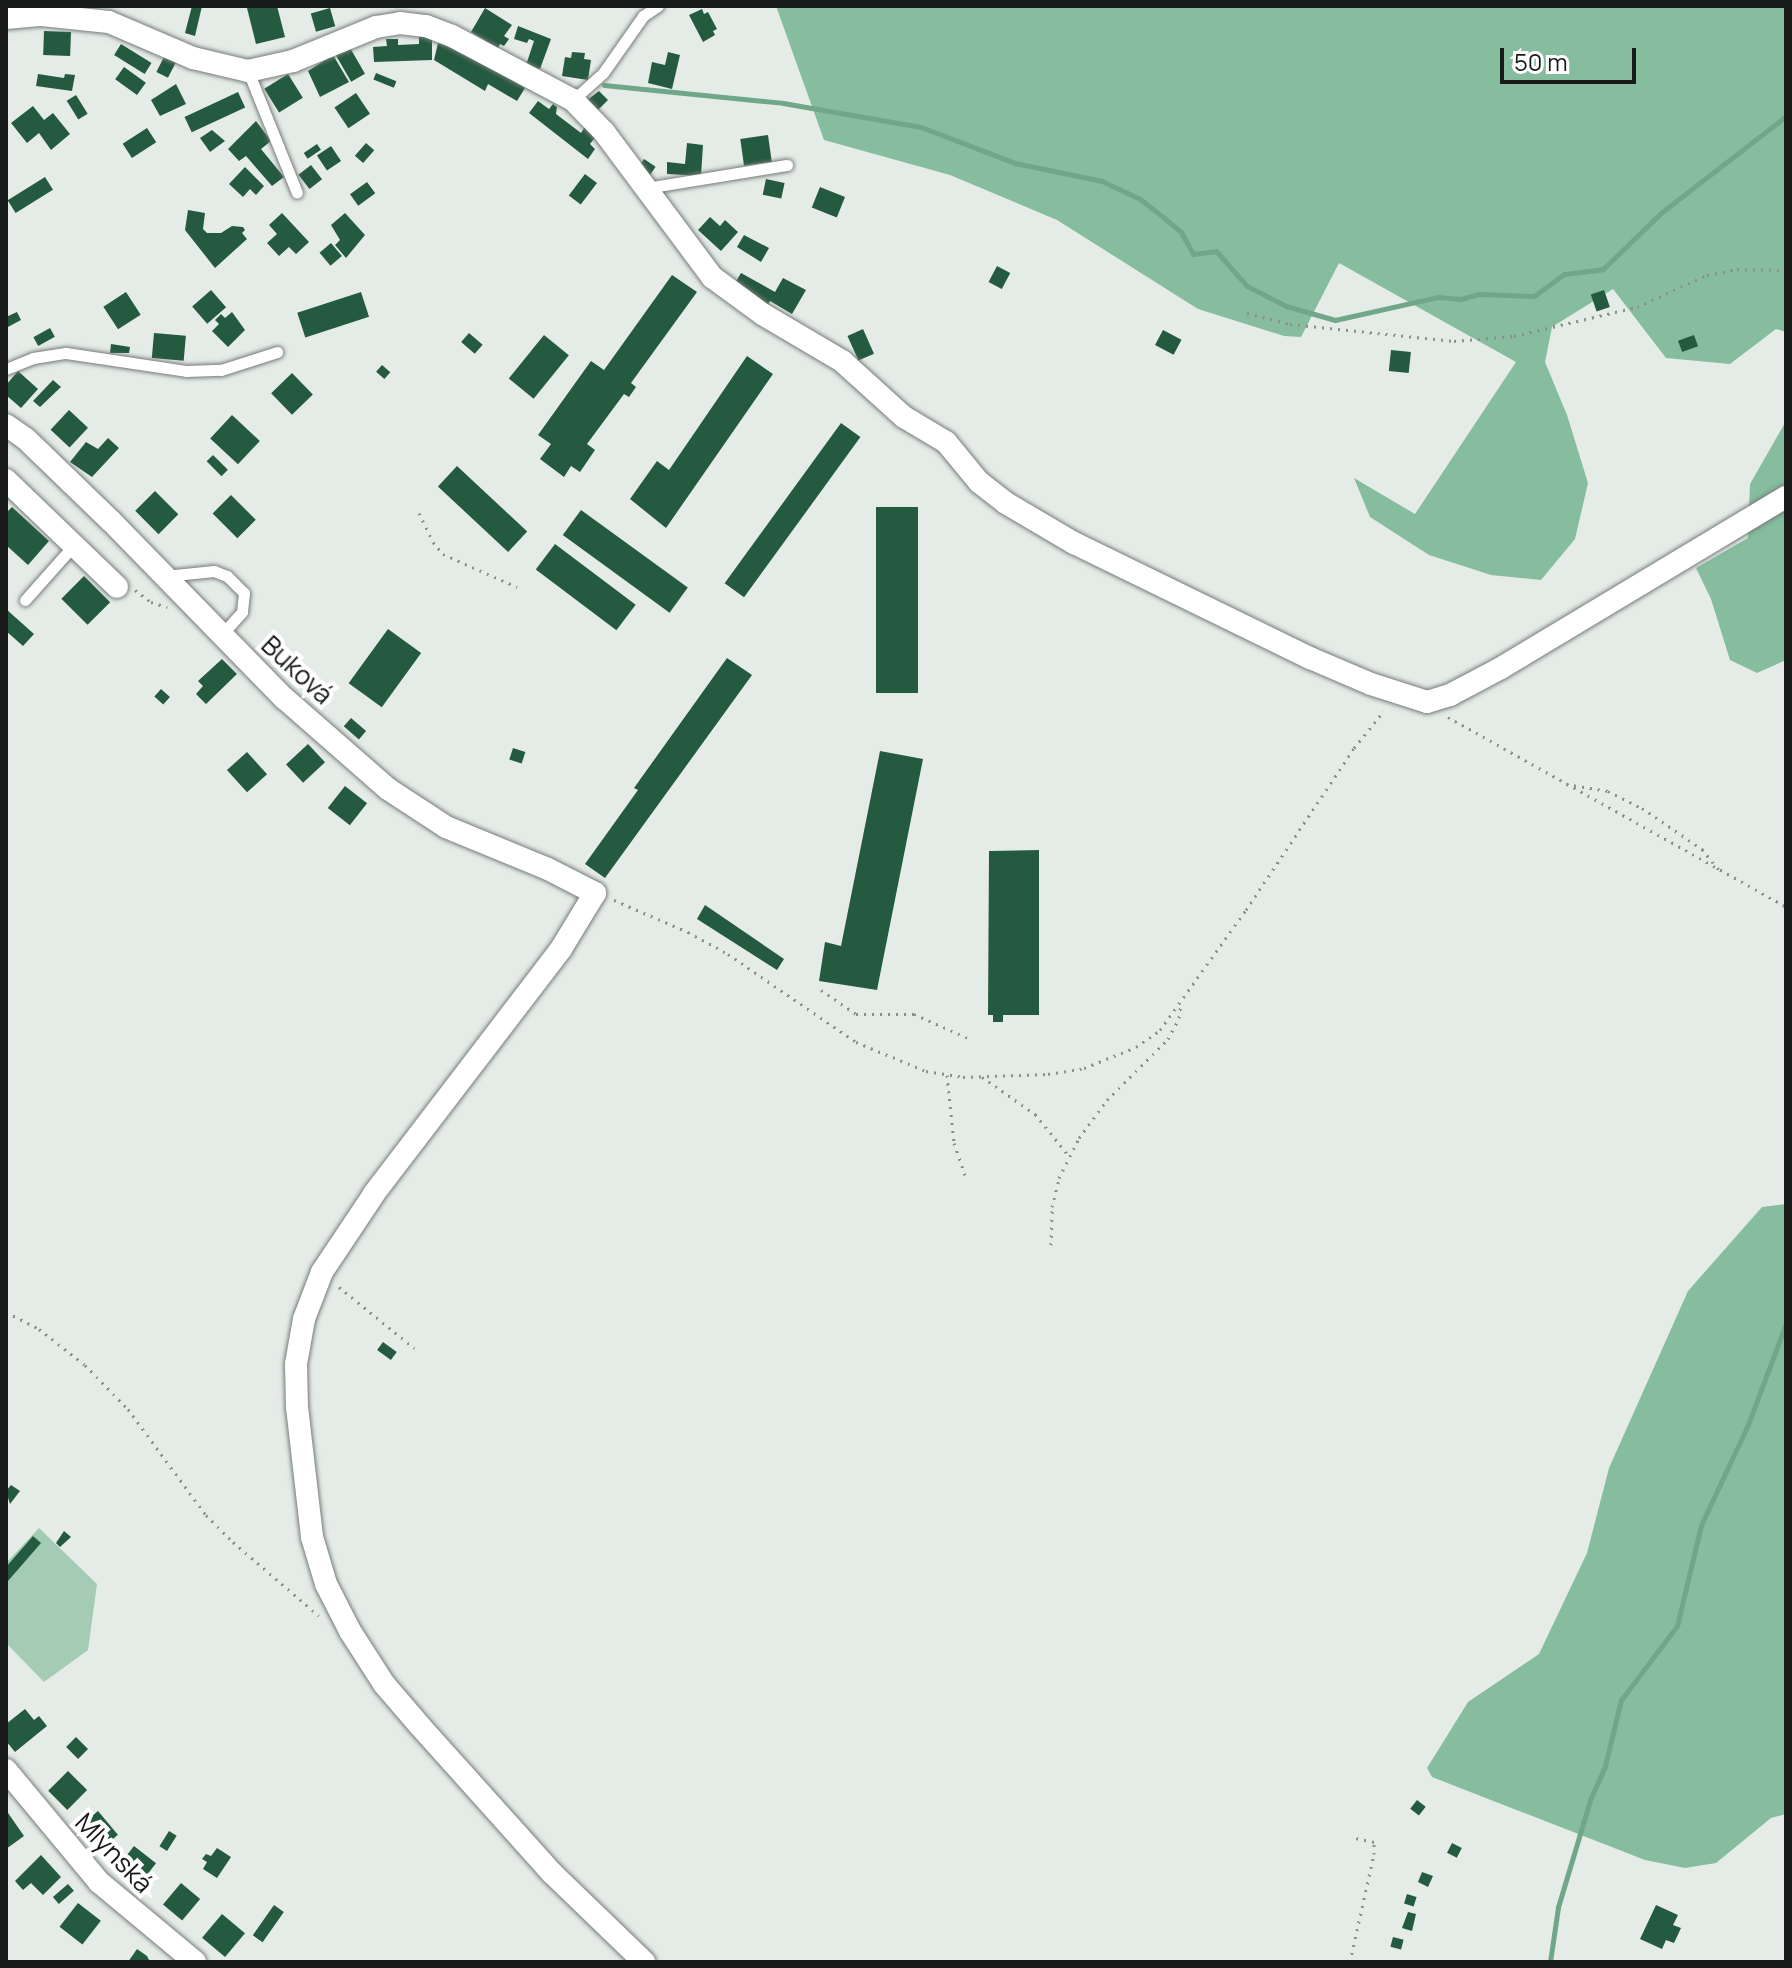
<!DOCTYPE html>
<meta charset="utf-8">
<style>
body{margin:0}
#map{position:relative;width:1792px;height:1968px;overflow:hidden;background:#e5ece8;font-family:Manrope,sans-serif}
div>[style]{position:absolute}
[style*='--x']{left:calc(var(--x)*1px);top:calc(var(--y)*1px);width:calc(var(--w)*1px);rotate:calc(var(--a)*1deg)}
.green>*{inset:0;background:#a4cbb4}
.forest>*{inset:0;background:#86bd9e}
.stream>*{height:5px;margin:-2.5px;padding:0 2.5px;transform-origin:2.5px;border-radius:2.5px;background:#70a788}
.building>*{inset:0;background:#245a3f;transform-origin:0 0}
.path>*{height:3px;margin-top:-1.5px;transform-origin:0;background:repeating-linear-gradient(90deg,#8b908d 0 2px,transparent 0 8px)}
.roads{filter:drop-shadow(0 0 2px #767c78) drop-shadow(0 0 2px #767c78)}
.service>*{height:11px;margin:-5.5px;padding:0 5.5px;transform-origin:5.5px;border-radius:5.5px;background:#fff}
.minor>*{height:22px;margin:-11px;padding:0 11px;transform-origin:11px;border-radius:11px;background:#fff}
span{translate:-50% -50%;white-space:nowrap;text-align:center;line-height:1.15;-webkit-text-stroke:8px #fff;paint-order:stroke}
.street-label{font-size:26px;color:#181b19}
.frame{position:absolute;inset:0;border:8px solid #181b19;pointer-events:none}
.scale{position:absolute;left:1500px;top:48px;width:136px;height:36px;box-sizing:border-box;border:4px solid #181b19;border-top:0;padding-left:10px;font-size:24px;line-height:28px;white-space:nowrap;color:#181b19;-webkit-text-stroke:6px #fff;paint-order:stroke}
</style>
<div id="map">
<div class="green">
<div style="clip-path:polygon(39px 1528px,97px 1584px,88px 1650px,44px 1682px,6px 1643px,6px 1563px)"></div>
</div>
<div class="forest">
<div style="clip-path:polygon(776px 6px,1786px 6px,1786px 332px,1776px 329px,1730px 364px,1666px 358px,1613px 289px,1552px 327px,1545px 362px,1567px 415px,1588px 483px,1575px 539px,1541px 580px,1491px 575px,1429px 555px,1370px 517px,1354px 478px,1415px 514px,1516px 362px,1339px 263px,1301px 337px,1284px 336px,1198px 309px,1057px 220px,950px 175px,824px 140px)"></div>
<div style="clip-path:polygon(1786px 421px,1786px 660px,1757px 673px,1730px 660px,1711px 599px,1696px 568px,1748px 538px,1750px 484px)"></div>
<div style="clip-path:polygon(1786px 1204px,1786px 1814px,1771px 1818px,1716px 1863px,1685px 1868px,1645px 1860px,1432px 1777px,1427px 1768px,1468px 1702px,1539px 1654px,1587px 1553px,1609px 1468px,1688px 1291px,1762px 1207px)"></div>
</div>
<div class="stream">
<div style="--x:604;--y:85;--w:180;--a:5.7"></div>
<div style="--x:783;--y:103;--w:140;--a:9.9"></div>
<div style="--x:921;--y:127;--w:101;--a:21"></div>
<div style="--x:1015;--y:163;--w:89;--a:11.7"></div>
<div style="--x:1102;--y:181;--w:42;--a:25.3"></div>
<div style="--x:1140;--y:199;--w:29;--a:38"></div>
<div style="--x:1163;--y:217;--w:23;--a:40"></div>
<div style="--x:1181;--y:232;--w:25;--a:61"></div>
<div style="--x:1193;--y:254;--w:23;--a:-7"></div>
<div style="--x:1216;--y:251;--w:47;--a:48.5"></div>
<div style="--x:1247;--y:286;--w:44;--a:27.1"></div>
<div style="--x:1286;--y:306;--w:51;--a:15.9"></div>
<div style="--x:1335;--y:320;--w:106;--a:-12.6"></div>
<div style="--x:1438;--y:297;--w:23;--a:5"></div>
<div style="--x:1461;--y:299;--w:19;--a:-16"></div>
<div style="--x:1479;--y:294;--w:55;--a:2.1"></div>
<div style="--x:1534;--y:296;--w:37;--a:-36"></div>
<div style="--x:1564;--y:274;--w:39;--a:-7"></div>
<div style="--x:1603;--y:269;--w:82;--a:-44"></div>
<div style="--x:1662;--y:212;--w:157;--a:-37.7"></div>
<div style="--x:1550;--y:1962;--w:56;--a:-81.7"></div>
<div style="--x:1558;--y:1907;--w:112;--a:-73.3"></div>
<div style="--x:1590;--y:1800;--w:37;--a:-66"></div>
<div style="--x:1605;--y:1766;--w:68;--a:-76.4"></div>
<div style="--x:1621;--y:1700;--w:93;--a:-52.9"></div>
<div style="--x:1677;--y:1626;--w:104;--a:-76.6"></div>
<div style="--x:1701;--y:1525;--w:108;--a:-64.9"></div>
<div style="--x:1747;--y:1427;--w:111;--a:-69.4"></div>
</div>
<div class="building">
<div style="clip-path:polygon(192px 6px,202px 6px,195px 36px,185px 33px)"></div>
<div style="clip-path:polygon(255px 6px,277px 6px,285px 37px,256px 44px,247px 8px)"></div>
<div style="left:330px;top:8px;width:19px;height:20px;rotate:74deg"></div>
<div style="clip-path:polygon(485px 8px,512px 25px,504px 36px,509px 39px,504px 46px,500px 44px,498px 48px,471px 32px)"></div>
<div style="clip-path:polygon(702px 9px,704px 14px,708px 12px,717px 29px,713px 31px,715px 35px,703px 42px,689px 15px)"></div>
<div style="clip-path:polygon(518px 26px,551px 39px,540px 69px,526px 65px,534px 41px,529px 39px,527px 43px,514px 39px)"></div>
<div style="left:44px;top:31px;width:27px;height:24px;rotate:2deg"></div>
<div style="clip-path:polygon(419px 37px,432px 37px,432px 60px,374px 62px,373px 47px,387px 46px,386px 39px,398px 39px,398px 45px,419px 44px)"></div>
<div style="clip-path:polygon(438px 43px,460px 51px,525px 88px,517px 101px,488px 84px,485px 91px,434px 60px)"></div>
<div style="left:121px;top:44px;width:36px;height:13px;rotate:32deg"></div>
<div style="left:349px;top:46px;width:32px;height:16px;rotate:60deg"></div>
<div style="clip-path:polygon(572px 52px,585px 53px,584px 59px,591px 60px,588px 80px,562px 76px,565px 57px,571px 58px)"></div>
<div style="clip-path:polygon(668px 52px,680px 55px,672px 89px,648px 83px,652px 62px,665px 65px)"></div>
<div style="left:165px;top:55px;width:13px;height:19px;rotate:27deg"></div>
<div style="clip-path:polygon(333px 55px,349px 82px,320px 97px,308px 71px)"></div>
<div style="left:124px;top:67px;width:27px;height:15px;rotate:36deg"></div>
<div style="left:376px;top:73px;width:22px;height:7px;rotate:22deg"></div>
<div style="clip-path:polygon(38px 74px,64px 78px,65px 74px,75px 75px,72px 91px,36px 86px)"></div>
<div style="left:288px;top:74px;width:28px;height:28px;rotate:58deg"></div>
<div style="clip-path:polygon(176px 84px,186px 104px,160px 116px,151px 100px)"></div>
<div style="clip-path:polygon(599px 91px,608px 100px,596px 112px,586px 101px)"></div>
<div style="left:238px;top:92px;width:17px;height:59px;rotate:65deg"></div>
<div style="left:356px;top:93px;width:25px;height:26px;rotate:56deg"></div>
<div style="left:76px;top:95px;width:22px;height:11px;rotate:58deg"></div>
<div style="clip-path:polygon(538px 101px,549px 109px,553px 104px,557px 107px,556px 114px,581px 133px,586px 125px,597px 135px,590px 144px,595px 149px,588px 159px,529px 113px)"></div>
<div style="clip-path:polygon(33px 106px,44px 120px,53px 113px,70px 134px,51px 150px,39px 133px,27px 143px,11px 123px)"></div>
<div style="clip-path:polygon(256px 121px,271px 141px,261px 149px,284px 177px,272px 186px,246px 156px,239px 161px,228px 149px)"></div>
<div style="left:147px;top:128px;width:17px;height:29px;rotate:57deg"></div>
<div style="clip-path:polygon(212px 130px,225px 141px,210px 152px,200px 138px)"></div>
<div style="left:768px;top:135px;width:27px;height:28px;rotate:82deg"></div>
<div style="left:366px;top:143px;width:11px;height:17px;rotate:41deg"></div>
<div style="clip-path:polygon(687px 143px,703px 145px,701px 176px,667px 174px,667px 162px,685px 164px)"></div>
<div style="left:317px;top:144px;width:7px;height:16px;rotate:56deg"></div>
<div style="left:331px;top:146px;width:18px;height:17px;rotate:56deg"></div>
<div style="left:644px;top:159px;width:14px;height:10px;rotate:34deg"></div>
<div style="left:311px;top:165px;width:18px;height:16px;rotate:52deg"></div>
<div style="clip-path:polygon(245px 167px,264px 186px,256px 195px,250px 189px,243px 197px,229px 184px)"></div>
<div style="left:585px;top:174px;width:15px;height:27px;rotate:37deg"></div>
<div style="left:45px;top:177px;width:15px;height:44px;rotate:58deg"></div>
<div style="left:766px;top:179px;width:19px;height:16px;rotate:12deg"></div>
<div style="left:367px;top:182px;width:14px;height:21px;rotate:54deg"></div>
<div style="left:820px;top:187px;width:27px;height:22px;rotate:22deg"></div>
<div style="clip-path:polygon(188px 210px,205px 213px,203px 229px,207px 233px,221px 233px,232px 226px,243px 227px,245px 230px,242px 233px,247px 239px,215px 268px,185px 230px)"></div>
<div style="clip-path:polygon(282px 213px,309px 242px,296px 254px,289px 247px,279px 256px,267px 243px,277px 234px,269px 225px)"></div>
<div style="clip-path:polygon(345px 213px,365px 235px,346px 258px,335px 245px,340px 240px,331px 225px)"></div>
<div style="clip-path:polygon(710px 217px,720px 226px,725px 220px,738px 232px,721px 251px,698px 230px)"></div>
<div style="clip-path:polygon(744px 235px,769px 248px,761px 262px,737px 247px)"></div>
<div style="left:331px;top:243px;width:17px;height:15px;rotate:50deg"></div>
<div style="left:997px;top:266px;width:15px;height:18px;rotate:28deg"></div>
<div style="clip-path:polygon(741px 273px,775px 292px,783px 278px,806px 290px,792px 314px,770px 301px,766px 308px,732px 288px)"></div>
<div style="clip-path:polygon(672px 275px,697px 292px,631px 383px,636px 387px,629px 397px,624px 394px,587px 444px,595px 450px,580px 472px,571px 466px,564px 477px,540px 459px,551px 444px,538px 435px,591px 361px,604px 370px)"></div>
<div style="left:211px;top:290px;width:23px;height:25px;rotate:49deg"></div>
<div style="left:1604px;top:290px;width:18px;height:14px;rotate:71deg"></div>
<div style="left:126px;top:292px;width:27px;height:27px;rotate:57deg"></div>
<div style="left:361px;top:292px;width:26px;height:67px;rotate:72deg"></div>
<div style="clip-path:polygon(17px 312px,21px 320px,6px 328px,6px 317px)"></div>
<div style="clip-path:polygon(232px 312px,245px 330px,228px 347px,212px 331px,219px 324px,215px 320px,221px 314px,225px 318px)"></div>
<div style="left:50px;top:328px;width:10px;height:19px;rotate:61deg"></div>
<div style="left:863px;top:329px;width:27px;height:17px;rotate:66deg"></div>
<div style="left:1163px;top:330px;width:21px;height:17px;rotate:28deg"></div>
<div style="left:154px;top:333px;width:32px;height:25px;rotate:5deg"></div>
<div style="left:469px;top:333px;width:18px;height:12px;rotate:41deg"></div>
<div style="left:544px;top:335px;width:32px;height:56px;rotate:39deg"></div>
<div style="left:1694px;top:335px;width:12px;height:17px;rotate:70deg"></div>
<div style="clip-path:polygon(111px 344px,130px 347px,129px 353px,110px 353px)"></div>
<div style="left:1391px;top:350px;width:20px;height:21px;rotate:6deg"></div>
<div style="clip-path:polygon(747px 356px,773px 374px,666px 528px,630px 499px,657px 461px,669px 470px)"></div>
<div style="left:382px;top:365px;width:11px;height:9px;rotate:41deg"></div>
<div style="clip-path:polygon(18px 371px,38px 389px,21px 408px,6px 395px,6px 385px)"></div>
<div style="left:292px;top:373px;width:30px;height:29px;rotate:46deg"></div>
<div style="clip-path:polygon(53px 380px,61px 387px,40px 407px,33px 401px)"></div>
<div style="left:69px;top:410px;width:26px;height:27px;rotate:43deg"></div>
<div style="left:232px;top:415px;width:38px;height:32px;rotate:43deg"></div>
<div style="left:841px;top:423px;width:24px;height:198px;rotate:36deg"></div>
<div style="clip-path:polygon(108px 438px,119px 448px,92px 477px,70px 462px,86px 442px,98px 449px)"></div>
<div style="left:213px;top:455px;width:21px;height:9px;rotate:45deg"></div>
<div style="left:457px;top:466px;width:96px;height:28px;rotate:43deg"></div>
<div style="left:155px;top:491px;width:33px;height:28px;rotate:45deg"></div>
<div style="left:231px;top:495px;width:35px;height:26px;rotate:45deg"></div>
<div style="clip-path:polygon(12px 507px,49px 541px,28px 565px,6px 545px,6px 513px)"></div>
<div style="left:876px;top:507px;width:42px;height:186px"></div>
<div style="left:581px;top:510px;width:132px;height:31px;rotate:36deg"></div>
<div style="left:555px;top:544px;width:101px;height:32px;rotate:37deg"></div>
<div style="left:84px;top:576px;width:37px;height:32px;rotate:45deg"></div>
<div style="clip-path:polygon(6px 609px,34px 634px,23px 646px,6px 631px)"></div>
<div style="left:388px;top:629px;width:41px;height:67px;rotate:36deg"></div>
<div style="clip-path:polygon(727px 658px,752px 675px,605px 878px,585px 864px,638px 790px,634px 788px)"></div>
<div style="clip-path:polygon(222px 659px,237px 674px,206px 704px,196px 694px,203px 686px,198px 681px)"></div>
<div style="left:161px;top:689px;width:12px;height:10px;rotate:42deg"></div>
<div style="left:351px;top:718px;width:20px;height:11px;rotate:41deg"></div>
<div style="left:308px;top:744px;width:25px;height:30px;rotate:47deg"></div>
<div style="left:513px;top:748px;width:13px;height:12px;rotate:18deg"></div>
<div style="clip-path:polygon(880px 751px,923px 759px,877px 990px,819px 981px,825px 942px,841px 946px)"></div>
<div style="left:247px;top:752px;width:30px;height:27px;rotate:48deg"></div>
<div style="left:345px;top:786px;width:28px;height:28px;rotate:38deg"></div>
<div style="clip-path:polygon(1039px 850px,1039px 1015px,1003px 1015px,1003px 1022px,993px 1022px,993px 1015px,988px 1015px,989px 851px)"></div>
<div style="clip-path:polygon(705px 905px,784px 959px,777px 970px,697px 919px)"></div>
<div style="left:383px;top:1342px;width:17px;height:10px;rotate:36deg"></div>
<div style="clip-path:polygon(11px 1485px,20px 1491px,10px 1504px,6px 1491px)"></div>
<div style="clip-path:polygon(64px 1531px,71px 1537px,60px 1547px,56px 1543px)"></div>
<div style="clip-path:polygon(33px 1536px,41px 1543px,8px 1581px,6px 1567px)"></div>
<div style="clip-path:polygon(25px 1709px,34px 1720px,39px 1716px,47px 1726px,15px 1752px,6px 1741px,6px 1724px)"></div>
<div style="left:76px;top:1737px;width:17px;height:14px;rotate:45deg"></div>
<div style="left:68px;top:1771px;width:27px;height:28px;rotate:45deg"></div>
<div style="left:1417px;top:1800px;width:11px;height:11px;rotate:38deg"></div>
<div style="clip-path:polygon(6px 1810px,24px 1836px,6px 1849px)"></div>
<div style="left:98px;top:1811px;width:31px;height:25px;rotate:50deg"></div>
<div style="left:169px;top:1831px;width:9px;height:18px;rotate:32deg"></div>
<div style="left:1452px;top:1843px;width:11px;height:11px;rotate:27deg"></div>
<div style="left:134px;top:1846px;width:28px;height:28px;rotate:38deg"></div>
<div style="clip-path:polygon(217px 1848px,231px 1857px,217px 1878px,203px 1869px,207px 1862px,202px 1859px,206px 1854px,211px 1856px)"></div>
<div style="clip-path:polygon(41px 1855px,61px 1877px,43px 1895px,31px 1883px,23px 1890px,15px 1881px)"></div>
<div style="clip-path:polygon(1422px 1872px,1433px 1876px,1428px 1887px,1418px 1882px)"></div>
<div style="left:181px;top:1883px;width:25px;height:28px;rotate:40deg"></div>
<div style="left:68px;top:1884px;width:9px;height:20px;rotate:49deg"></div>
<div style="left:1407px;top:1894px;width:10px;height:10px;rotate:17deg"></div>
<div style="left:78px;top:1903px;width:29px;height:30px;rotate:38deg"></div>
<div style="left:274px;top:1905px;width:12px;height:37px;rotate:35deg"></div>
<div style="clip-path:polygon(1656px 1905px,1678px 1915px,1673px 1925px,1681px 1928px,1674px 1943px,1666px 1940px,1662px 1949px,1640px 1939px)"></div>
<div style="clip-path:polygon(1408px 1912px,1416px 1914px,1412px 1931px,1402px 1928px)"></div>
<div style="left:222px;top:1914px;width:30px;height:31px;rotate:40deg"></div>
<div style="left:1393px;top:1937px;width:11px;height:10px;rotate:15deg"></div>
<div style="clip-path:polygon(137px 1949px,147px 1956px,150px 1962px,128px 1962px)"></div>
</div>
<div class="path">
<div style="--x:1247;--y:313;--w:44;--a:14.3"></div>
<div style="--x:1290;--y:324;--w:165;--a:5.9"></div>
<div style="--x:1454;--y:341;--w:60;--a:-4.8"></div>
<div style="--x:1514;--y:336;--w:126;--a:-13.3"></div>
<div style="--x:1637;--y:307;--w:77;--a:-24.6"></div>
<div style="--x:1707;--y:275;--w:31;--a:-11"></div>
<div style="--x:1737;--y:269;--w:49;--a:1.2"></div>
<div style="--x:419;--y:513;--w:32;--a:64"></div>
<div style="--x:433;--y:542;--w:16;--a:50"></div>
<div style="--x:443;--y:554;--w:81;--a:24"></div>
<div style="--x:135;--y:590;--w:20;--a:37"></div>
<div style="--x:151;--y:602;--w:17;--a:17"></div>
<div style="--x:1448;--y:717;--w:388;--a:29.3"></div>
<div style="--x:1566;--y:784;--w:43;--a:9.5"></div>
<div style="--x:1608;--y:791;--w:38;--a:27"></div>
<div style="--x:1642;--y:808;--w:73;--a:34.3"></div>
<div style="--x:1702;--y:849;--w:27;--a:51"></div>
<div style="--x:614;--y:900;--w:81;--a:23.4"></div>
<div style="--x:688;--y:932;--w:46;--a:28.8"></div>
<div style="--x:728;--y:954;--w:155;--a:34.5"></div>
<div style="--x:856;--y:1042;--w:76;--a:22.5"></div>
<div style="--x:926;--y:1071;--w:37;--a:9"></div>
<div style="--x:963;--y:1077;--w:85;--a:-2"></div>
<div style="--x:1048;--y:1074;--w:36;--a:-9"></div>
<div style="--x:1084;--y:1068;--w:56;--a:-22"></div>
<div style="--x:1136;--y:1047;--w:29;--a:-35"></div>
<div style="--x:1160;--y:1030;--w:148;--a:-54.4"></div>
<div style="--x:1246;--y:910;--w:195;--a:-56.3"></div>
<div style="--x:1354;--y:748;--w:48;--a:-51"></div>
<div style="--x:821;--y:990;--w:42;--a:34.4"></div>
<div style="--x:856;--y:1014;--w:58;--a:0"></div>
<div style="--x:914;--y:1014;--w:59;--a:24"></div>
<div style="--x:947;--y:1075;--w:68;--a:84.1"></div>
<div style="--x:954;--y:1143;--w:34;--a:71"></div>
<div style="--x:982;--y:1077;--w:65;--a:34.9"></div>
<div style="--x:1035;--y:1114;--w:55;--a:50.9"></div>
<div style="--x:1051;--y:1245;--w:38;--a:-88"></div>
<div style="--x:1052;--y:1207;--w:30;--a:-76"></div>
<div style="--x:1059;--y:1178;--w:45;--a:-63.4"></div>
<div style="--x:1079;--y:1138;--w:47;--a:-53.6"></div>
<div style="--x:1107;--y:1100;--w:86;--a:-45"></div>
<div style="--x:1168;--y:1039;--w:24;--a:-62"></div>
<div style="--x:1179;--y:1018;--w:14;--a:-82"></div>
<div style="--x:339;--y:1287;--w:97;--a:39.1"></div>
<div style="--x:6;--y:1312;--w:37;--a:27"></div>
<div style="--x:39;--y:1329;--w:58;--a:38"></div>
<div style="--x:85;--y:1365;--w:62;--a:45.7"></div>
<div style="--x:128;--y:1409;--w:132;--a:53.7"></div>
<div style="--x:206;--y:1515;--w:38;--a:45"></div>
<div style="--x:233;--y:1542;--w:113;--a:40.7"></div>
<div style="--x:1350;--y:1962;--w:111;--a:-77.5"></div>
<div style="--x:1374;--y:1854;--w:12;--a:-90"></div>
<div style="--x:1374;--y:1842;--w:19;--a:-168"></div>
</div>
<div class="roads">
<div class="service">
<div style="--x:248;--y:71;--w:131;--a:68.1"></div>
<div style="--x:573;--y:100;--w:40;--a:-42"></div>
<div style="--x:603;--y:73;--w:70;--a:-54.9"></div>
<div style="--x:643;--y:16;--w:18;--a:-34"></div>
<div style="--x:646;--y:188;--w:143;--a:-9.3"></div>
<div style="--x:6;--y:369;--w:29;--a:-22"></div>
<div style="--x:33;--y:358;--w:33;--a:-9"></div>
<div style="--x:66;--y:353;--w:121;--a:8.5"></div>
<div style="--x:186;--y:371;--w:35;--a:-2"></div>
<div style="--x:221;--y:370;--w:59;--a:-17.8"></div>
<div style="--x:165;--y:576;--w:49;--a:-5.8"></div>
<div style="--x:214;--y:571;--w:14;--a:21"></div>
<div style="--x:227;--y:576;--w:24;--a:45"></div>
<div style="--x:244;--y:593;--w:19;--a:96"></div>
<div style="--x:242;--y:612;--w:31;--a:132"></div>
<div style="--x:25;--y:600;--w:72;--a:-48.4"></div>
</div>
<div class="minor">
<div style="--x:6;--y:18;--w:36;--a:-5"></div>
<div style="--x:42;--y:15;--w:67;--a:6"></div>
<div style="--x:109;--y:22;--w:91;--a:23.2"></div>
<div style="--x:193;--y:58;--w:57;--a:13.3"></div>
<div style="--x:248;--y:71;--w:46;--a:-12.5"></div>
<div style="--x:293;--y:61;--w:90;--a:-22.3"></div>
<div style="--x:376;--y:27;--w:24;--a:-9"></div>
<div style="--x:400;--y:23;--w:26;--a:7"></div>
<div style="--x:426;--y:26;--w:28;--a:21"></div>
<div style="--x:452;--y:36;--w:137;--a:27.9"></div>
<div style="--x:573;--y:100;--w:45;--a:45.9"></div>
<div style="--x:604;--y:132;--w:181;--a:53.3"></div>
<div style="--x:712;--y:277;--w:64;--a:36.2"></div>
<div style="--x:764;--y:315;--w:91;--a:30.5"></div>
<div style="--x:842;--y:361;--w:84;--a:42.1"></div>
<div style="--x:904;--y:417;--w:49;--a:30.8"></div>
<div style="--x:946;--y:442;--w:52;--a:50.5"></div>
<div style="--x:979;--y:482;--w:34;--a:38"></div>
<div style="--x:1006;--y:503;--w:79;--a:30.5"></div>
<div style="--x:1074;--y:543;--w:263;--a:26"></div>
<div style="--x:1310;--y:658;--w:66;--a:23.1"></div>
<div style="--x:1371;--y:684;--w:59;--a:17.8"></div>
<div style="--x:1427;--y:702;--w:24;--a:-17"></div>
<div style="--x:1450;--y:695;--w:58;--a:-27.9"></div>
<div style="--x:1501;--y:668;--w:332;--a:-31"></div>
<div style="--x:6;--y:425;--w:24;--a:35"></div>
<div style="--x:26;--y:439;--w:118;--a:44"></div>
<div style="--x:111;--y:521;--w:248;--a:45.7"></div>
<div style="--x:284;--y:698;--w:138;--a:41.2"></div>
<div style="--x:388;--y:789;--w:69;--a:33.2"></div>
<div style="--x:446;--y:827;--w:110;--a:22.4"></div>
<div style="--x:548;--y:869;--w:53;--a:27.1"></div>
<div style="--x:595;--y:893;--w:66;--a:121.3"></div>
<div style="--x:561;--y:949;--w:308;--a:127.4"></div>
<div style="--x:374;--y:1194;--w:94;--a:123.7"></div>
<div style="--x:322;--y:1272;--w:50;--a:111"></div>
<div style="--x:304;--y:1319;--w:46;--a:100.1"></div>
<div style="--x:296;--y:1364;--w:43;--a:88.7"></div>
<div style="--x:297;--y:1407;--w:131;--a:83.4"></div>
<div style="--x:312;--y:1537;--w:49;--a:73.4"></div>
<div style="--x:326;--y:1584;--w:53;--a:62.9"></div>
<div style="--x:350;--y:1631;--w:63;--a:57.3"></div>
<div style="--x:384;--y:1684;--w:55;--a:49.4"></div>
<div style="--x:420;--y:1726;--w:199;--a:48.1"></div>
<div style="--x:553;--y:1874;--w:127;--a:44"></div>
<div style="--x:6;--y:480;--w:154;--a:43.9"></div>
<div style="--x:6;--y:1770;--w:146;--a:50.3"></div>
<div style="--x:99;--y:1882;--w:125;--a:39.8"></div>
</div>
</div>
<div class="street-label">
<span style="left:297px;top:670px;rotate:43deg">Buková</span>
<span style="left:114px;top:1853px;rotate:46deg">Mlynská</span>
</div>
<div class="frame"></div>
<div class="scale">50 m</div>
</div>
